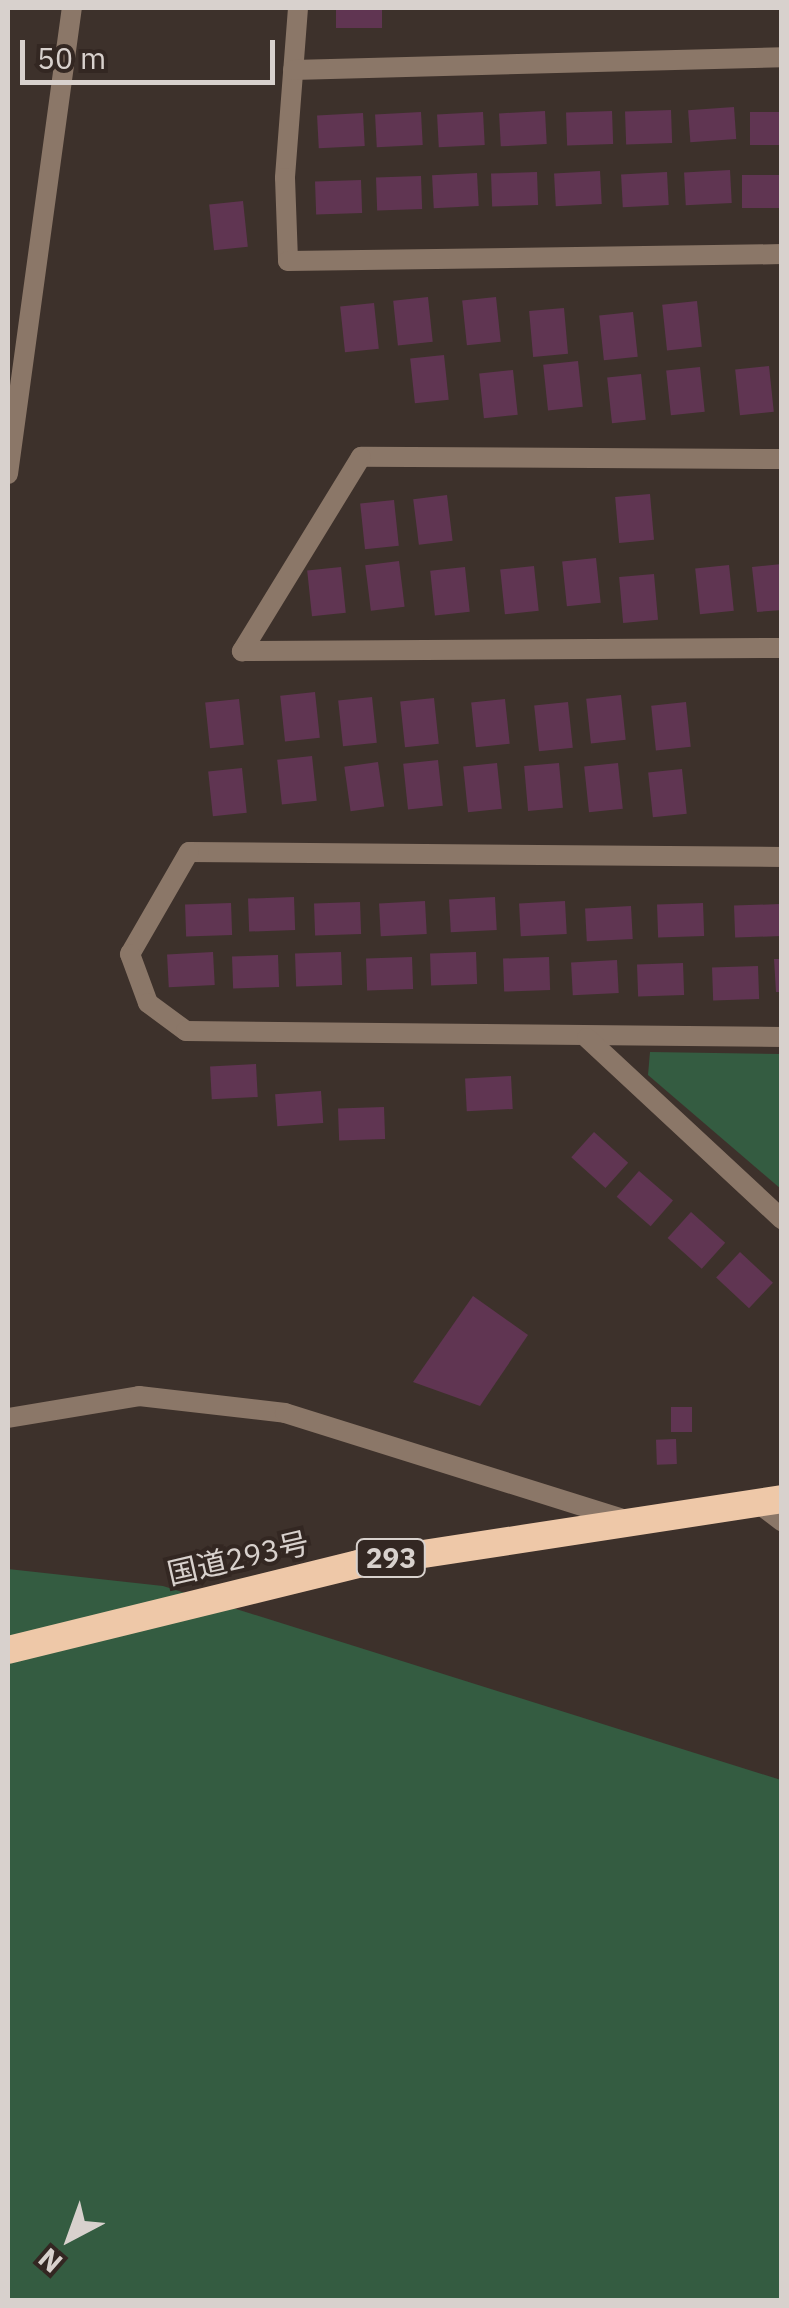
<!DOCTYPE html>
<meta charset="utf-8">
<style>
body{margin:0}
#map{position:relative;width:789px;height:2308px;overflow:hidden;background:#3d312b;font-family:"IBM Plex Sans","Noto Sans JP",sans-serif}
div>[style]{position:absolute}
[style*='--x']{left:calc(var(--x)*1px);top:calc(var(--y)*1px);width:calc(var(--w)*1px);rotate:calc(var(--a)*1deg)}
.green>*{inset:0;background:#345c41}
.building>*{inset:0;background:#603552;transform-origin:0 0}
.minor>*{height:20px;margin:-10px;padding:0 10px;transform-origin:10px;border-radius:10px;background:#8b7768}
.trunk>*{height:28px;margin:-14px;padding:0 14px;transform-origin:14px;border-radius:14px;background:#eec8a8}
span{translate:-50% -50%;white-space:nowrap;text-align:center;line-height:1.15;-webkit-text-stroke:8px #332722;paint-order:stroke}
.shield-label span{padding:2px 8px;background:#332722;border:2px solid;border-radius:8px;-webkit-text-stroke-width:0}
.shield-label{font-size:28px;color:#d8d1cd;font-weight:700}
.street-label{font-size:30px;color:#d8d1cd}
.frame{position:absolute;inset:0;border:10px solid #d8d1cd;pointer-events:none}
.north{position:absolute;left:20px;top:2188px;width:100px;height:100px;-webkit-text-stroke:8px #332722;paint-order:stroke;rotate:221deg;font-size:28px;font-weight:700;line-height:40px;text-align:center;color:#d8d1cd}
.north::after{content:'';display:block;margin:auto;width:35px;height:45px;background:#d8d1cd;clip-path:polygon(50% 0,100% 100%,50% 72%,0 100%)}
.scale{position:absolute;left:20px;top:40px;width:255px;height:45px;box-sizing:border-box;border:5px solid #d8d1cd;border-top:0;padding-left:12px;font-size:30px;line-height:35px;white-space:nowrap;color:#d8d1cd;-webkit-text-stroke:8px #332722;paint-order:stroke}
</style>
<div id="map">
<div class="green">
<div style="clip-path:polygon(650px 1052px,781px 1054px,781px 1189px,648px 1075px)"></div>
<div style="clip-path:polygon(8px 1569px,163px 1586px,781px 1780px,781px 2300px,8px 2300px)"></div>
</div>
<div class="building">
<div style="left:336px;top:8px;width:46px;height:20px"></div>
<div style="left:734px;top:107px;width:32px;height:46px;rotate:86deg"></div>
<div style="left:671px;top:110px;width:33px;height:46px;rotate:88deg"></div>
<div style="left:545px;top:111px;width:33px;height:46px;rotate:87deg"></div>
<div style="left:612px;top:111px;width:33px;height:46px;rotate:88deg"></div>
<div style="left:421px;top:112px;width:33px;height:46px;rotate:87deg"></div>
<div style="left:483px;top:112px;width:33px;height:46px;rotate:87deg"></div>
<div style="left:782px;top:112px;width:33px;height:32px;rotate:90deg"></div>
<div style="left:363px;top:113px;width:33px;height:46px;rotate:87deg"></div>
<div style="left:730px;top:170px;width:33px;height:46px;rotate:87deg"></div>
<div style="left:600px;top:171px;width:33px;height:46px;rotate:87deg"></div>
<div style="left:537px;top:172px;width:33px;height:46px;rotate:88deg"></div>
<div style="left:667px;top:172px;width:33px;height:46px;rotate:87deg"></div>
<div style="left:477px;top:173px;width:33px;height:45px;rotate:87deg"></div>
<div style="left:782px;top:175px;width:33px;height:40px;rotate:90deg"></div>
<div style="left:421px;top:176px;width:33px;height:45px;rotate:88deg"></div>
<div style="left:361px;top:180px;width:33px;height:46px;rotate:88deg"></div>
<div style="left:243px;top:201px;width:46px;height:34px;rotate:84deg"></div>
<div style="left:428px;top:297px;width:45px;height:35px;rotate:84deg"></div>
<div style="left:496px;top:297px;width:45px;height:34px;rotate:84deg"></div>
<div style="left:697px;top:301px;width:46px;height:35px;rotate:84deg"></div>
<div style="left:374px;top:303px;width:46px;height:34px;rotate:84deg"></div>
<div style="left:564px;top:308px;width:46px;height:35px;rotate:85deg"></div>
<div style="left:633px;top:312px;width:45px;height:34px;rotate:84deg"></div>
<div style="left:444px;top:355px;width:45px;height:34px;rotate:84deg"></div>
<div style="left:578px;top:361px;width:46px;height:35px;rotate:84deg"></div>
<div style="left:769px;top:366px;width:46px;height:34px;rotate:84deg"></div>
<div style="left:700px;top:367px;width:45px;height:34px;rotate:84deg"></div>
<div style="left:513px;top:370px;width:45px;height:34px;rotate:84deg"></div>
<div style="left:641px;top:374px;width:46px;height:34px;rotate:84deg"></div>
<div style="left:650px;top:494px;width:46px;height:35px;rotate:85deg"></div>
<div style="left:447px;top:495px;width:46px;height:34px;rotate:83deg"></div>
<div style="left:394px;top:500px;width:46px;height:34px;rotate:84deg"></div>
<div style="left:596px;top:558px;width:45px;height:34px;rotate:84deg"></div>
<div style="left:399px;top:561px;width:46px;height:34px;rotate:83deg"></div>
<div style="clip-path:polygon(782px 564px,782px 610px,757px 612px,752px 567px)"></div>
<div style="left:729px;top:565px;width:46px;height:34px;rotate:84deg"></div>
<div style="left:534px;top:566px;width:45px;height:34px;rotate:84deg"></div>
<div style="left:341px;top:567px;width:46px;height:34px;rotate:84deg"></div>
<div style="left:465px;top:567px;width:45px;height:35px;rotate:84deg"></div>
<div style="left:654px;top:574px;width:46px;height:35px;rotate:85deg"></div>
<div style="left:315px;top:692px;width:46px;height:35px;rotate:84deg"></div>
<div style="left:621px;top:695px;width:45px;height:35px;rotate:84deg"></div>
<div style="left:372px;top:697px;width:46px;height:34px;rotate:84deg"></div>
<div style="left:434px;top:698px;width:46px;height:34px;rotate:84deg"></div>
<div style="left:239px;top:699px;width:46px;height:34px;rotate:84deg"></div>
<div style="left:505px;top:699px;width:45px;height:34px;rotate:84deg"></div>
<div style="left:568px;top:702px;width:46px;height:34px;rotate:84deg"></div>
<div style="left:686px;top:702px;width:45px;height:35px;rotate:84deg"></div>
<div style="left:312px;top:756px;width:45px;height:35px;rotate:84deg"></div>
<div style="left:438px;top:760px;width:46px;height:35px;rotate:84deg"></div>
<div style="left:378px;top:762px;width:45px;height:34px;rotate:82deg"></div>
<div style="left:497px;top:763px;width:46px;height:34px;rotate:84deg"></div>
<div style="left:559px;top:763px;width:45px;height:35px;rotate:85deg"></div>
<div style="left:618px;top:763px;width:46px;height:34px;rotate:84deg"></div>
<div style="left:242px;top:768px;width:45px;height:34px;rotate:84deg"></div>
<div style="left:682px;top:769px;width:45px;height:34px;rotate:84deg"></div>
<div style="left:294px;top:897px;width:33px;height:46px;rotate:88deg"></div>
<div style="left:495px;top:897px;width:33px;height:46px;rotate:87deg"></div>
<div style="left:425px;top:901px;width:33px;height:46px;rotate:87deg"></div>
<div style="left:565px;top:901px;width:33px;height:46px;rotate:87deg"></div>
<div style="left:360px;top:902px;width:32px;height:46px;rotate:88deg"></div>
<div style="left:231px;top:903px;width:32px;height:46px;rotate:88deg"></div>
<div style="left:703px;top:903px;width:33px;height:46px;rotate:88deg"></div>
<div style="left:780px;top:904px;width:32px;height:46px;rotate:88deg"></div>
<div style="left:631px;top:906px;width:33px;height:46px;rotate:87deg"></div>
<div style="left:213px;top:952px;width:33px;height:46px;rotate:87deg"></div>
<div style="left:341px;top:952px;width:33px;height:46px;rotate:88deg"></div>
<div style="left:476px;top:952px;width:32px;height:46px;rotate:88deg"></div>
<div style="left:278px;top:955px;width:32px;height:46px;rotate:88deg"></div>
<div style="left:412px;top:957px;width:32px;height:46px;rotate:88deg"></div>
<div style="left:549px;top:957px;width:33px;height:46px;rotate:88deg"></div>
<div style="clip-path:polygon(774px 959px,782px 959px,782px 992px,776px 992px)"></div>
<div style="left:617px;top:960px;width:33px;height:46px;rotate:87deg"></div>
<div style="left:683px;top:963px;width:32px;height:46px;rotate:88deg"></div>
<div style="left:758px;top:966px;width:33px;height:46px;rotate:88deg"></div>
<div style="left:256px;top:1064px;width:33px;height:46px;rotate:87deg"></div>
<div style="left:511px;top:1076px;width:33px;height:46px;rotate:87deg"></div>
<div style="left:321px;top:1091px;width:32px;height:46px;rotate:86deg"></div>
<div style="left:384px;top:1107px;width:32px;height:46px;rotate:88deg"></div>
<div style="left:594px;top:1132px;width:46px;height:34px;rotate:42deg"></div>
<div style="left:639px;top:1171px;width:45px;height:34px;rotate:41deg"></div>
<div style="left:691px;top:1212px;width:46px;height:35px;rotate:42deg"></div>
<div style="left:740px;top:1252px;width:45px;height:35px;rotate:43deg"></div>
<div style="clip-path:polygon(473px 1296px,528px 1335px,480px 1406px,413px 1382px)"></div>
<div style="left:692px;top:1407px;width:25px;height:21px;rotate:90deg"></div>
<div style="left:676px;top:1439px;width:25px;height:20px;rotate:88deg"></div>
</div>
<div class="minor">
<div style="--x:298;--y:8;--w:170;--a:94.4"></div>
<div style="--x:285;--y:178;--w:83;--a:87.9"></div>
<div style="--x:288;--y:261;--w:494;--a:-0.8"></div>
<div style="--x:293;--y:70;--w:489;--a:-1.5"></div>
<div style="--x:782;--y:459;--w:421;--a:-179.7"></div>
<div style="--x:361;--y:457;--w:228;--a:121.5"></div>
<div style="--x:242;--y:651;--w:540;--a:-0.32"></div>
<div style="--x:8;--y:474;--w:470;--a:-82.2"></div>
<div style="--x:782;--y:857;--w:593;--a:-179.52"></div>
<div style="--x:189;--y:852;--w:118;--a:120"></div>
<div style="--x:130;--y:954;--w:52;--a:69.8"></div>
<div style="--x:148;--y:1003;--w:47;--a:36.4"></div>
<div style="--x:186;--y:1031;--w:596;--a:0.58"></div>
<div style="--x:587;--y:1038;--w:266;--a:42.9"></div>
<div style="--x:8;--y:1418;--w:133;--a:-9.5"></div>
<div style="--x:139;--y:1396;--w:147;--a:6.6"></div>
<div style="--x:285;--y:1413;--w:351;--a:17.4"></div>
<div style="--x:755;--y:1501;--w:34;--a:37"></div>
</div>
<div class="trunk">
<div style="--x:8;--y:1650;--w:360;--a:-13.8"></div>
<div style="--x:358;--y:1564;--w:429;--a:-8.7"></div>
</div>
<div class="shield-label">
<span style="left:391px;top:1558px">293</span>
</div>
<div class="street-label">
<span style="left:238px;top:1558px;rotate:-13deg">国道293号</span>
</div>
<div class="frame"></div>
<div class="north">N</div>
<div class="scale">50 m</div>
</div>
